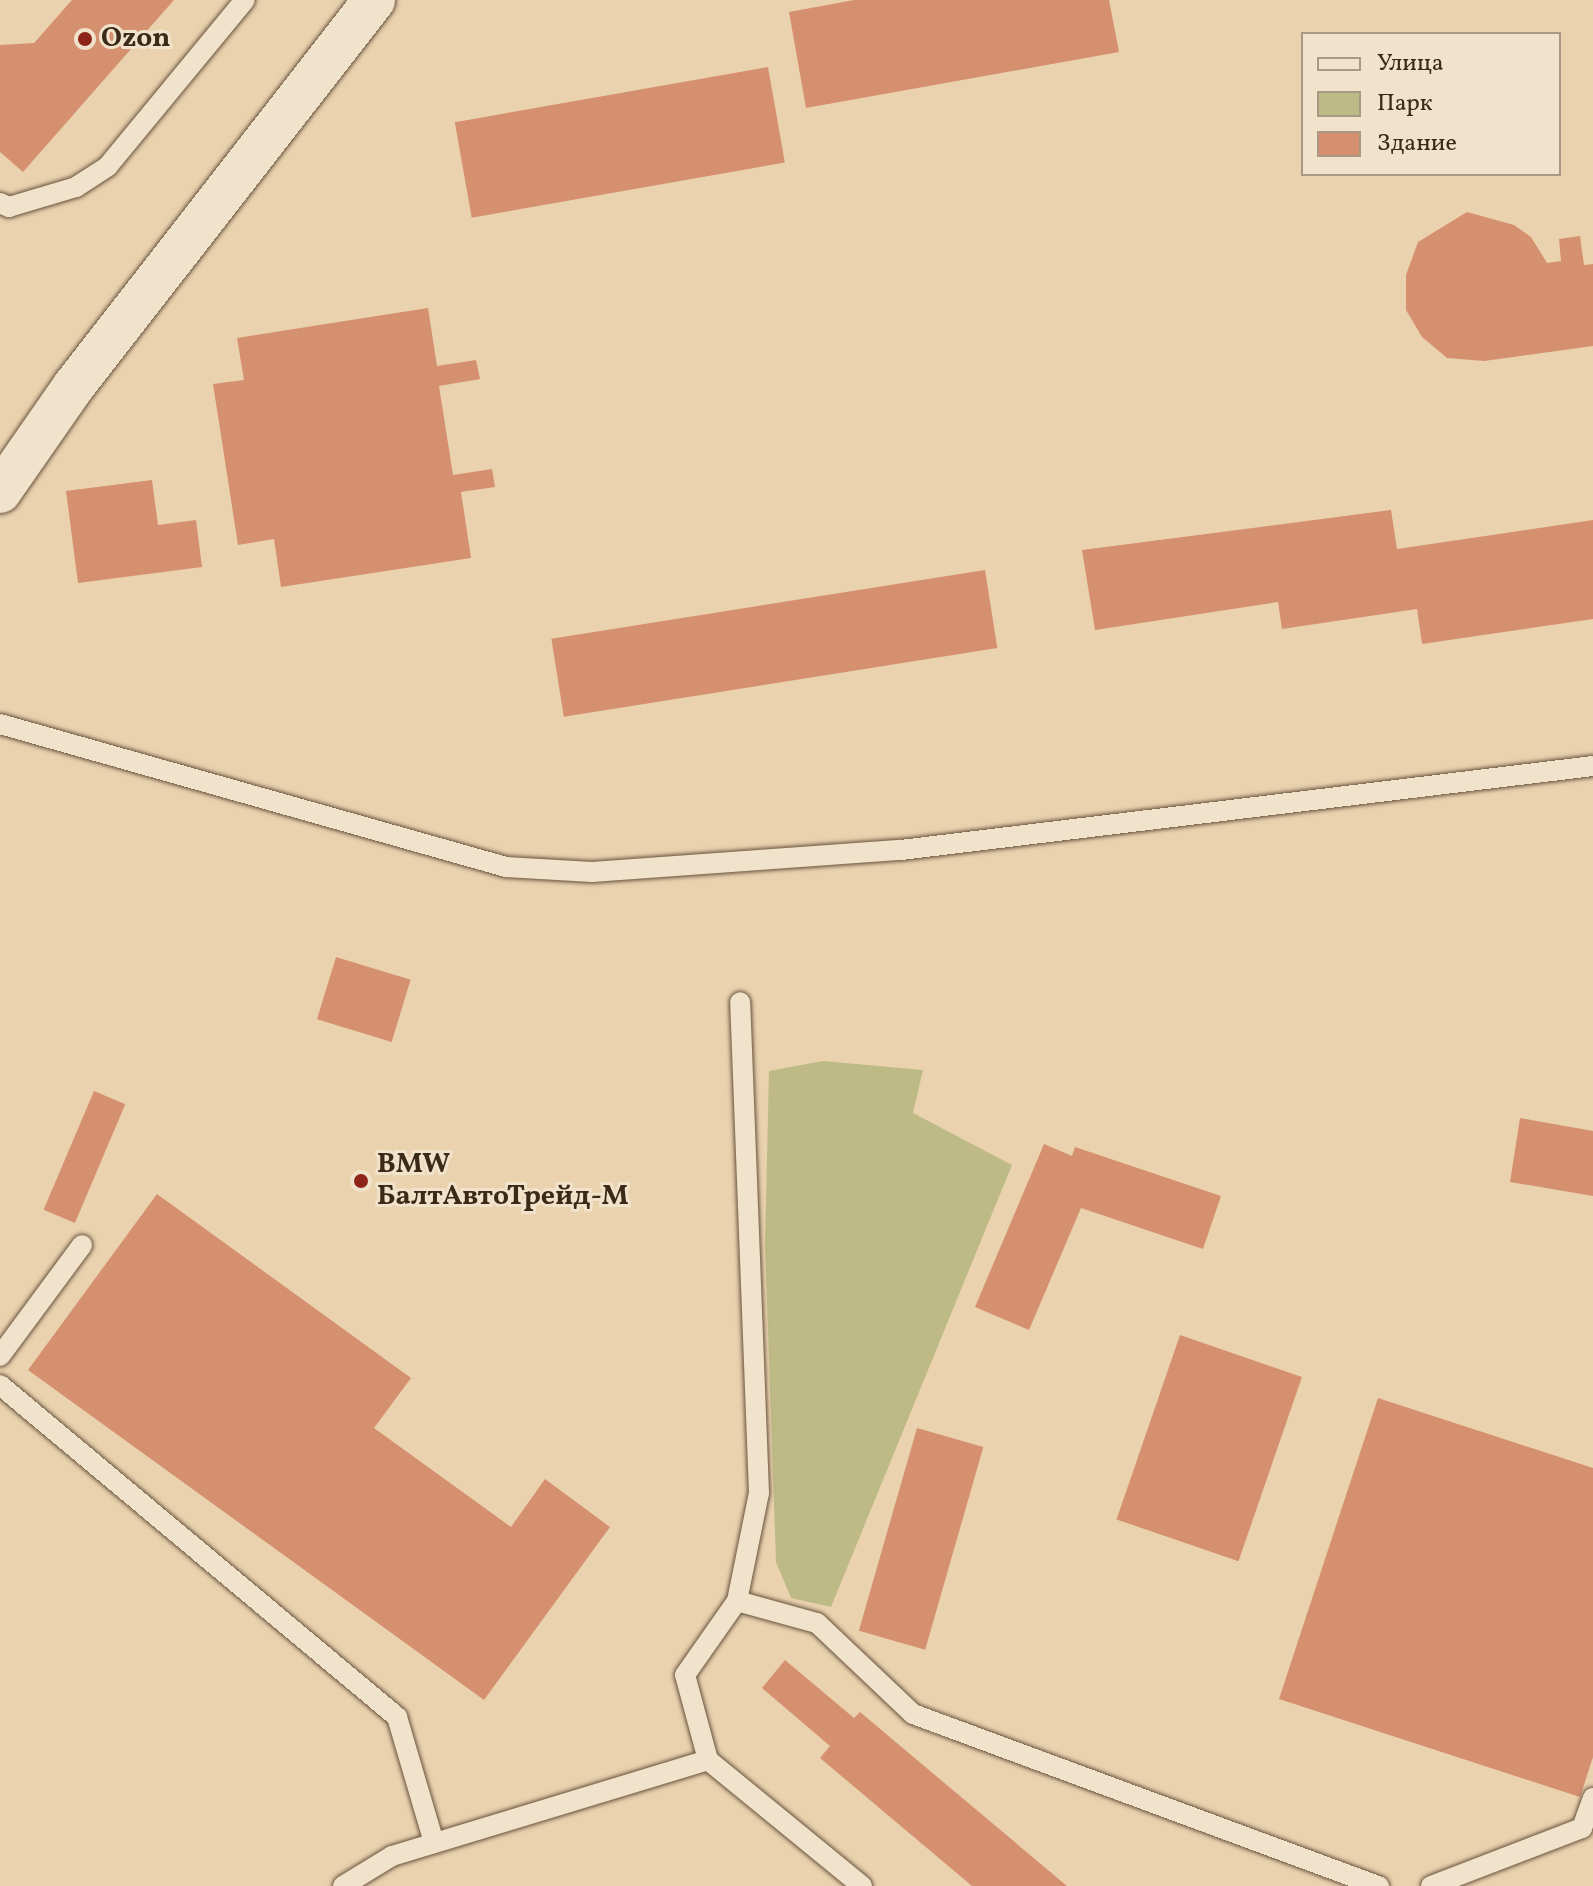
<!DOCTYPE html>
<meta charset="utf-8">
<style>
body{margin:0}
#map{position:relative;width:1593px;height:1886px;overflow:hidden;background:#ead2af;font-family:Vollkorn,serif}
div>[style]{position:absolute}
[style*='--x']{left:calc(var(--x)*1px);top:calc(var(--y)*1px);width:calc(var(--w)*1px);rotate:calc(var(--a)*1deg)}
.green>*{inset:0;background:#beba86}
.building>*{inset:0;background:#d59070;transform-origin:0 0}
.roads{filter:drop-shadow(0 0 2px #68533d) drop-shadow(0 0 2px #68533d)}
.lane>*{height:20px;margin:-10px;padding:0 10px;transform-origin:10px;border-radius:10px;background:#f1e2cb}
.street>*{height:42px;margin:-21px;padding:0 21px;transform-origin:21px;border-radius:21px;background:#f1e2cb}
.dots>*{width:22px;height:22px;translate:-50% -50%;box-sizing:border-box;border:4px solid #f1e2cb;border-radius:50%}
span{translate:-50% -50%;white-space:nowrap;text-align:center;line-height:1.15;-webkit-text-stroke:6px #f1e2cb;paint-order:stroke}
.poi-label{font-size:28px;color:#3c2917;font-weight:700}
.left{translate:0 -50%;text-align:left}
.legend{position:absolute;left:1301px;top:32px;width:260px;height:144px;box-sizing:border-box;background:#f1e2cb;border:2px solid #a99883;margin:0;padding:10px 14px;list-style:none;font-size:24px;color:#3c2917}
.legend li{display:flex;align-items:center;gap:16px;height:40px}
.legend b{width:40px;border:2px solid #a99883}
</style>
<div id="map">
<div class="green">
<div style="clip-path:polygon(823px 1061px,923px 1070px,913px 1113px,1012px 1165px,831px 1607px,791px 1598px,776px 1562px,765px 1244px,769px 1071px)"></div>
</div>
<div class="building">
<div style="clip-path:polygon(72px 0,174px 0,23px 172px,0 152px,0 45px,34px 43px)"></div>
<div style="clip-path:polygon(854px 0,1109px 0,1119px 52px,806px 108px,789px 12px)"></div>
<div style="left:768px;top:67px;width:97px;height:318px;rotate:80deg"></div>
<div style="clip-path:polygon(1467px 212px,1514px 225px,1531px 237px,1547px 263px,1561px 261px,1559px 239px,1580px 236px,1584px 265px,1593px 264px,1593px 346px,1484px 361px,1447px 358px,1422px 337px,1406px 310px,1406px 275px,1418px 242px)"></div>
<div style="clip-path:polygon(428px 308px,437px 366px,476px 360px,480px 379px,439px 386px,453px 475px,492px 469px,495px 487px,461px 492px,471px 558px,281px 587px,274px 539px,238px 545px,213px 384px,244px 380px,237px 338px)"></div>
<div style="clip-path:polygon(152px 480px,158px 525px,196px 520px,202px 567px,78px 583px,66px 491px)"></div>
<div style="clip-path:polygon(1391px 510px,1397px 549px,1593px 520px,1593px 619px,1422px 644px,1417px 609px,1282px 629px,1278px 602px,1095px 630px,1082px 550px)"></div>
<div style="left:985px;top:570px;width:79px;height:439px;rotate:81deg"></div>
<div style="left:336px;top:957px;width:78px;height:65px;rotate:17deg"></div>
<div style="left:94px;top:1091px;width:34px;height:129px;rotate:23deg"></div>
<div style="clip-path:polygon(1520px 1118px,1593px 1131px,1593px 1196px,1510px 1182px)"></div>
<div style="clip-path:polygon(1044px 1144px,1072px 1156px,1075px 1147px,1221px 1196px,1203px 1249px,1081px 1208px,1029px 1330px,975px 1307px)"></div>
<div style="clip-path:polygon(157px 1194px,411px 1378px,374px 1428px,511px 1527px,545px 1479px,610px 1527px,484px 1700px,28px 1370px)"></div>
<div style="left:1180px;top:1335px;width:129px;height:195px;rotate:19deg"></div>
<div style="clip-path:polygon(1378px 1398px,1593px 1468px,1593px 1757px,1580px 1797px,1279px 1699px)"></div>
<div style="left:917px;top:1428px;width:69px;height:211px;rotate:16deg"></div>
<div style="clip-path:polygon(785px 1660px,854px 1718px,860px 1712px,1067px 1886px,972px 1886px,820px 1758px,830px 1746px,762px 1688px)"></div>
</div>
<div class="roads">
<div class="lane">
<div style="--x:0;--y:203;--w:10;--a:24"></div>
<div style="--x:9;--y:207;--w:70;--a:-16.6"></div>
<div style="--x:76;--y:187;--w:38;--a:-33"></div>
<div style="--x:108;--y:166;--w:215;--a:-50.5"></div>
<div style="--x:0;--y:724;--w:526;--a:15.78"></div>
<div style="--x:506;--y:867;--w:86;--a:3.3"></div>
<div style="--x:592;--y:872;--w:310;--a:-4.1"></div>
<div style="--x:901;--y:850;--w:697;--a:-6.92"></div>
<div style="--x:0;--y:1356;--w:138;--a:-53.5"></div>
<div style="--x:0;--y:1385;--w:518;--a:39.9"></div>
<div style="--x:397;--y:1717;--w:131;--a:73.6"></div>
<div style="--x:737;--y:1601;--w:110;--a:-78.5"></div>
<div style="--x:759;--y:1493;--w:491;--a:-92.2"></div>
<div style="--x:708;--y:1760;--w:199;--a:39.3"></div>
<div style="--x:343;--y:1886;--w:57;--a:-31.5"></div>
<div style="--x:392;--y:1856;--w:330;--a:-16.9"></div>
<div style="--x:708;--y:1760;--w:88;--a:-105.1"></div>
<div style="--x:685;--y:1675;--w:90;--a:-54.9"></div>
<div style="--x:737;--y:1601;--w:83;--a:15.4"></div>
<div style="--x:817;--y:1623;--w:132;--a:43.5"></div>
<div style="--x:913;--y:1714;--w:497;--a:20.3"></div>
<div style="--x:1431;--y:1886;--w:162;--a:-21"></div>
<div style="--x:1582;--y:1828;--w:32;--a:-70"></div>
</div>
<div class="street">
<div style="--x:0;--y:492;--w:128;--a:-55.2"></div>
<div style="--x:73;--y:387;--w:490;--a:-52.1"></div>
</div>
</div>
<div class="dots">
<div style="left:85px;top:39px;background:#8f2418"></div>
<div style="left:361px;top:1181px;background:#8f2418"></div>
</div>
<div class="poi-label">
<span class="left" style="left:101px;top:39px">Ozon</span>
<span class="left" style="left:377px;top:1181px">BMW<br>БалтАвтоТрейд-М</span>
</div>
<ul class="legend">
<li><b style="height:10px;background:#f1e2cb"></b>Улица</li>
<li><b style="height:22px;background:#beba86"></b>Парк</li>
<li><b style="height:22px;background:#d59070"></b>Здание</li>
</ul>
</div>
